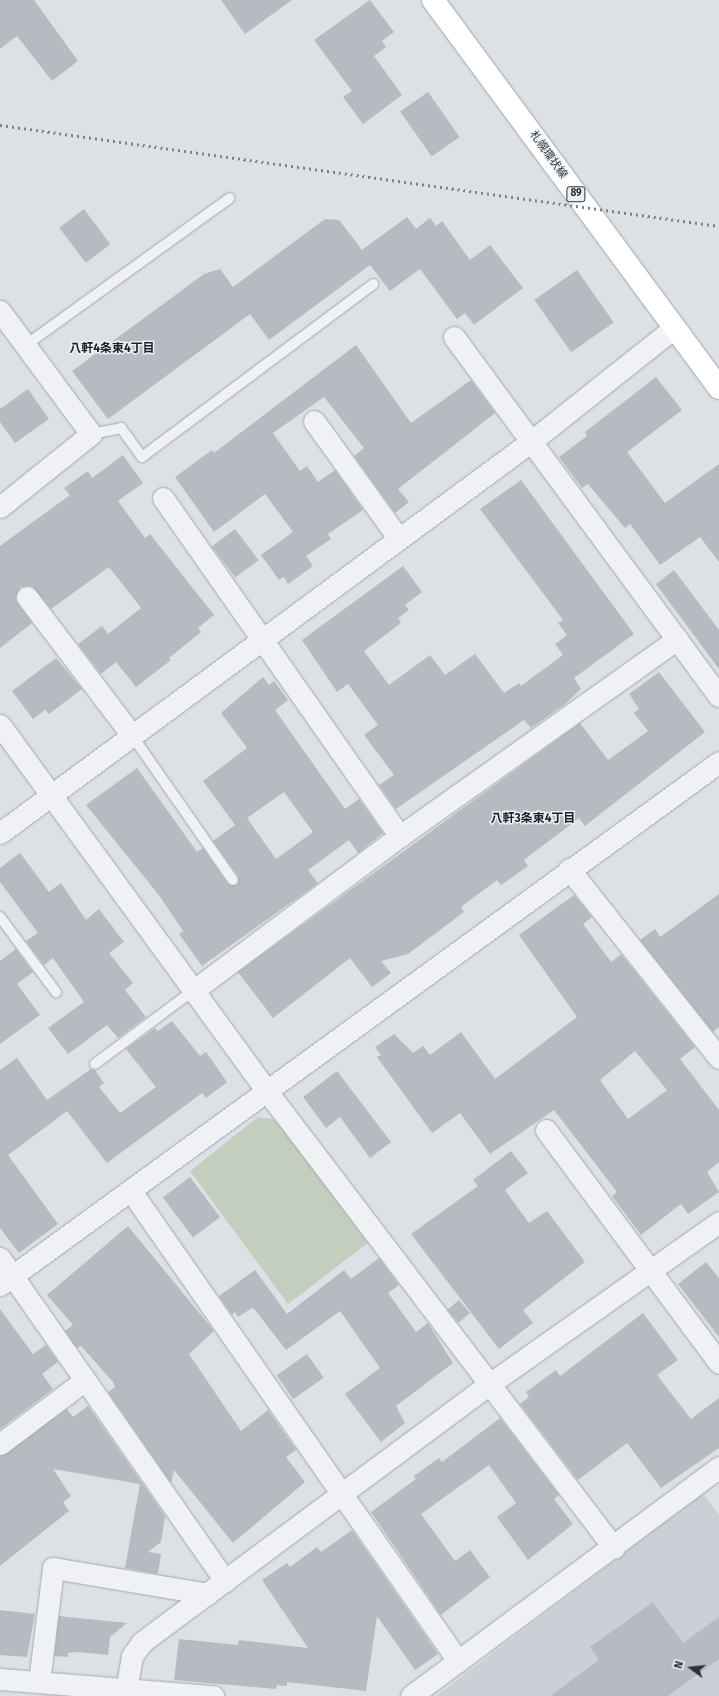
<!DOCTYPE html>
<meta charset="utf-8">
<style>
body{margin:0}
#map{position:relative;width:719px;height:1696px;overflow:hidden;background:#dde1e5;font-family:"Fira Sans","Noto Sans JP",sans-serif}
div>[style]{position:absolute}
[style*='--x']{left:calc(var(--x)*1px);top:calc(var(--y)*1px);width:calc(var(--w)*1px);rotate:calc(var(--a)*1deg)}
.built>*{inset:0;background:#ccd0d6}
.green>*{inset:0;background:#c4cebf}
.building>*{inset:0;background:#b5bbc1;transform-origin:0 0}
.roads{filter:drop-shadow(0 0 1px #a3a8ae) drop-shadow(0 0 1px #a3a8ae)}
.lane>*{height:10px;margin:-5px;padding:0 5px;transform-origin:5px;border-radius:5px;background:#eff1f4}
.street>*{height:21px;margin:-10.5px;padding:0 10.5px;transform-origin:10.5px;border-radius:10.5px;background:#eff1f4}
.primary>*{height:22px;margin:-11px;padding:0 11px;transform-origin:11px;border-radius:11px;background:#fff}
.rail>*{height:3px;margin-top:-1.5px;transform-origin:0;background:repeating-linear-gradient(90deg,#79828d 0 2px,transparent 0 6px)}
span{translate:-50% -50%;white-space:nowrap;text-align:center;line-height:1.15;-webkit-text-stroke:3px #ecf0f3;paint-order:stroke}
.shield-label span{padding:1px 3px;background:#ecf0f3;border:1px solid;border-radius:3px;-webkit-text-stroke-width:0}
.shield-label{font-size:10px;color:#28303a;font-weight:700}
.street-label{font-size:11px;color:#28303a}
.neighbourhood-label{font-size:12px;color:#1b212b;font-weight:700}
.north{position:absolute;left:671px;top:1648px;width:40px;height:40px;-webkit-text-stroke:3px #ecf0f3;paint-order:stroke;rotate:285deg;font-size:11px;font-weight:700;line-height:16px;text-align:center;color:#28303a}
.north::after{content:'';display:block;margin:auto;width:14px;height:18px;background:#28303a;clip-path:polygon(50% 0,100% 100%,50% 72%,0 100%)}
</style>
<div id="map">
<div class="built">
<div style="clip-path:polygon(703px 1493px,719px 1515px,719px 1696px,436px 1696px)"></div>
</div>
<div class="green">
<div style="clip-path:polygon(258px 1117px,277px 1120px,368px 1243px,288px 1304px,190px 1171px)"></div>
</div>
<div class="building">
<div style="clip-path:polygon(0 0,34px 0,78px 61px,52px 81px,17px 36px,0 49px)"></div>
<div style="clip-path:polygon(221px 0,292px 0,245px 34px)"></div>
<div style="clip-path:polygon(370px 0,394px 32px,382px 41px,386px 47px,374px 56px,402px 95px,363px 124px,343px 97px,352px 91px,314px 40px)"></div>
<div style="left:428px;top:92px;width:55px;height:34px;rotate:55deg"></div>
<div style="left:84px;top:209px;width:44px;height:31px;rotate:53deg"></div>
<div style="clip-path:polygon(407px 217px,416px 229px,430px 218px,436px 226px,442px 221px,470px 260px,490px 245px,523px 288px,474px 325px,465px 313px,457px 319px,420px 269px,390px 291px,370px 265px,269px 340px,250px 314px,108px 419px,72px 371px,204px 274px,220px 269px,233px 287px,325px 219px,339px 220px,362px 250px)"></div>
<div style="left:577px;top:270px;width:64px;height:52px;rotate:55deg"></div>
<div style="clip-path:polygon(356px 345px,411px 423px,471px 380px,495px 413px,398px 489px,409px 502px,395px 513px,354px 456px,364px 448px,324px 397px,273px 433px,300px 471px,307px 466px,318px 482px,335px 470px,363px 510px,328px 534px,331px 539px,306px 556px,313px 566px,288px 584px,284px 577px,279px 580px,261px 555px,293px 532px,265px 494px,214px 532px,175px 477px,212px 450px,214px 453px)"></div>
<div style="clip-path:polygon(656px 377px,682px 410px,627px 452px,665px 503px,719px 464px,719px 562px,700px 537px,660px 565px,630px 524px,625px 528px,588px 484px,582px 488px,559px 457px,587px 436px,585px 432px)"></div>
<div style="clip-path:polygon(28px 389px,49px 419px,15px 443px,0 422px,0 409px)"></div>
<div style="clip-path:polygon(123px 455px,143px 483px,118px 501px,145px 538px,150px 534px,214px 615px,198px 628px,201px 632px,169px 658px,171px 660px,136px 687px,116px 662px,101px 674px,78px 644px,102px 626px,108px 634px,141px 608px,109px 567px,51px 609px,32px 586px,20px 587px,15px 599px,32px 623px,0 648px,0 546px,70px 495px,64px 488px,88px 471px,92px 478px)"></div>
<div style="clip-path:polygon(521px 480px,634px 634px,574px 678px,581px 689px,565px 704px,531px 728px,524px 720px,396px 809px,379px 785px,394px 775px,364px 735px,378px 725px,348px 684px,337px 692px,302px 640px,403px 566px,422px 592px,405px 605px,409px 610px,398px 618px,401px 623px,364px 651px,389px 685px,430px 655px,445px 675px,475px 654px,504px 693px,519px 683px,521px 686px,563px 655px,555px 644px,567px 635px,558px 623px,563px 620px,480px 509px)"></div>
<div style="left:235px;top:529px;width:39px;height:29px;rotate:53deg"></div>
<div style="clip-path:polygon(674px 570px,719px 630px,719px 669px,656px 584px)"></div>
<div style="clip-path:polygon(56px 658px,82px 689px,49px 714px,45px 710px,33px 719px,12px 691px)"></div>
<div style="clip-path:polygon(659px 672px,705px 732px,585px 826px,579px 818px,524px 860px,528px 866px,501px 885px,497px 880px,461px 907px,464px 912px,408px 954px,381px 961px,391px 973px,372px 987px,350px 958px,273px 1018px,238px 972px,580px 723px,608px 760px,648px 731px,634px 713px,639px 709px,629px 694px)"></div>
<div style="clip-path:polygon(evenodd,263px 677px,269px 685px,274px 681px,288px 700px,275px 710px,345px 809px,359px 799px,383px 833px,358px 853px,349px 840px,308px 870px,318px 883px,202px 966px,179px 934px,183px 931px,158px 894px,86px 805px,137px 768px,197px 852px,203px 848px,228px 884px,237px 885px,238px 876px,213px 841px,235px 825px,203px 781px,247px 748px,221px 713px,263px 677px,284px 792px,313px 832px,276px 859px,247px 818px,284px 792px)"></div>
<div style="clip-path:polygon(20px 853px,49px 892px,61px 883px,86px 920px,99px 909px,124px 942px,109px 953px,133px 983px,125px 990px,146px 1017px,118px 1038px,107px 1025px,68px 1054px,48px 1028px,84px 1002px,53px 958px,44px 965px,26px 941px,38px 933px,0 882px,0 868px)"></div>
<div style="clip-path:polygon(719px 894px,719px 1027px,713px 1032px,640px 940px,655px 929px,660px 937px)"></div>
<div style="clip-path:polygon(evenodd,574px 895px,592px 917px,583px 924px,611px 962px,621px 954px,695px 1047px,680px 1059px,719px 1110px,719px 1162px,707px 1172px,719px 1192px,688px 1214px,681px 1204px,641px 1235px,612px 1196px,617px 1192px,554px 1110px,490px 1154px,460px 1113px,432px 1133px,377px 1057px,381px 1055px,375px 1047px,394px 1034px,413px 1053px,423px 1046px,430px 1055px,461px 1032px,495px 1079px,577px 1017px,519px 935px,574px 895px,635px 1051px,667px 1090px,628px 1119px,600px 1080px,635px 1051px)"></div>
<div style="clip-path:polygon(16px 949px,33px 972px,17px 984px,40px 1015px,0 1044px,0 961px)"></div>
<div style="clip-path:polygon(172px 1021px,200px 1056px,206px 1052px,227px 1082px,206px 1098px,202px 1093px,107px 1163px,67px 1111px,8px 1155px,58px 1224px,19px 1253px,0 1228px,0 1070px,17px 1058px,47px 1100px,91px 1069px,95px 1070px,104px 1083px,99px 1087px,120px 1113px,156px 1087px,126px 1049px,155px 1028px,158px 1031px)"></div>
<div style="clip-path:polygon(337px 1071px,391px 1142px,370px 1158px,340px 1117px,326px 1128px,303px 1097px)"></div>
<div style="clip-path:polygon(511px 1151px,528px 1173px,505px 1190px,529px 1223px,547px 1211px,585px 1262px,523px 1310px,533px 1323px,499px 1349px,411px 1234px,478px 1186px,473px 1180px)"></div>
<div style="left:190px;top:1177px;width:50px;height:34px;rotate:53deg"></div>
<div style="clip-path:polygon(128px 1226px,214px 1331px,189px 1354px,241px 1431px,268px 1410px,296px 1450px,286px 1457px,305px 1482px,233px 1543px,174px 1470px,171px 1483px,108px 1392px,115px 1387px,113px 1382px,81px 1346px,77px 1348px,65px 1331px,73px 1325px,47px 1295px)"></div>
<div style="clip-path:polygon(379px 1258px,399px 1285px,388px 1293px,416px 1332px,428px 1323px,453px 1363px,396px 1406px,405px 1423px,381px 1442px,345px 1394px,380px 1368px,340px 1311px,286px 1350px,255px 1310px,252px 1308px,238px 1317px,235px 1312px,232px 1315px,219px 1296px,255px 1270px,287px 1314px,344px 1270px,351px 1279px)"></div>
<div style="clip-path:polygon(706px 1262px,719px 1278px,719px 1337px,678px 1284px)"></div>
<div style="left:459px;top:1300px;width:17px;height:15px;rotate:50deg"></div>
<div style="clip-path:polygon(0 1309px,33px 1354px,46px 1345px,58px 1362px,42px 1374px,53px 1389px,0 1429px)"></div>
<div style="clip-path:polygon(643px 1313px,678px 1360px,657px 1375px,691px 1419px,719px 1398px,719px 1448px,661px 1488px,627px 1443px,578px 1480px,520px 1404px,529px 1397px,526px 1392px,556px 1370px,560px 1376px)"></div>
<div style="left:307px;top:1354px;width:29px;height:37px;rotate:55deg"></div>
<div style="clip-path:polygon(88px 1406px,165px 1516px,161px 1542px,148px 1552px,161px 1554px,158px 1574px,125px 1568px,140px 1484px,53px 1469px,71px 1496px,63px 1502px,69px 1511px,0 1566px,0 1456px,67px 1409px,73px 1417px)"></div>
<div style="clip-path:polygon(500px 1418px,559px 1495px,554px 1499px,573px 1524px,528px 1560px,497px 1517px,516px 1503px,489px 1465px,421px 1514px,455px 1561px,470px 1550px,490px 1577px,441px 1615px,371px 1512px,416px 1479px,414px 1476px,439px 1458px,442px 1462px)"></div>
<div style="clip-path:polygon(352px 1530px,438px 1654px,415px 1670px,377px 1616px,366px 1691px,287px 1682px,287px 1686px,277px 1685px,276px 1689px,174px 1680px,179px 1639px,238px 1645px,239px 1640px,308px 1648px,262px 1580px,287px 1563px,290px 1567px,317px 1547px,321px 1552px)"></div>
<div style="clip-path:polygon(653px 1602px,683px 1643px,719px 1617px,719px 1659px,668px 1696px,550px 1696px,599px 1660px,590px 1647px)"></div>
<div style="clip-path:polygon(0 1610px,35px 1614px,27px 1657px,0 1655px)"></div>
<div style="clip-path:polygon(59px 1616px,68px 1617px,127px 1623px,110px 1637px,108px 1655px,76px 1652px,68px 1653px,68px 1657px,54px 1656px)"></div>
</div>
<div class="roads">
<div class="lane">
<div style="--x:26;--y:345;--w:251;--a:-35.8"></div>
<div style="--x:91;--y:434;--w:31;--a:-11"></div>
<div style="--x:121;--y:428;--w:36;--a:54"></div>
<div style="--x:142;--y:457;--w:289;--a:-36.8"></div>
<div style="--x:131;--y:734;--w:178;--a:55.1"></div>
<div style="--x:0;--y:917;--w:94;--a:53.3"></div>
<div style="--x:95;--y:1064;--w:124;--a:-36.8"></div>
</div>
<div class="street">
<div style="--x:0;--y:311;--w:153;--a:53.5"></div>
<div style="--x:91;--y:434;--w:117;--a:141.3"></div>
<div style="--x:454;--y:337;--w:446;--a:53.6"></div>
<div style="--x:314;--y:421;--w:145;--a:54.2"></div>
<div style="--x:163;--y:498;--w:413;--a:55"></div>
<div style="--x:27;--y:597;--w:172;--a:52.8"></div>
<div style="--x:0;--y:725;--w:452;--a:53.9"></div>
<div style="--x:266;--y:1090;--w:575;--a:52.77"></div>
<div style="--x:0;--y:833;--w:662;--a:-36.4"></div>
<div style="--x:533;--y:440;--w:180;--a:-38.5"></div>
<div style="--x:569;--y:869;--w:241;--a:51.6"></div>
<div style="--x:194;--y:990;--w:257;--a:-36.8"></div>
<div style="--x:400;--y:836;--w:340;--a:-35.4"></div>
<div style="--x:546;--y:1130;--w:290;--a:53.4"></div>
<div style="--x:131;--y:1191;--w:573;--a:55.17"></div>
<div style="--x:0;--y:1258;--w:394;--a:55.1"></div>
<div style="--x:0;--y:1285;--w:889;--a:-36.03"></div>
<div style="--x:0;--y:1444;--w:105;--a:-36.9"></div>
<div style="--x:0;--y:1679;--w:214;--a:4.6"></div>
<div style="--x:39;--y:1682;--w:115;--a:-83"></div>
<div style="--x:53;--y:1568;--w:157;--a:9.5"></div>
<div style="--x:125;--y:1696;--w:41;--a:-80.1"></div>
<div style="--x:132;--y:1656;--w:17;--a:-54"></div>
<div style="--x:142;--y:1642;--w:431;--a:-36.6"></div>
<div style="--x:488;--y:1385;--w:283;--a:-35.2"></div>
<div style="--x:411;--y:1696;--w:384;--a:-36.6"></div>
</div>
<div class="primary">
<div style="--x:433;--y:0;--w:482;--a:53.6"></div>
</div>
</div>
<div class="rail">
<div style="--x:0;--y:125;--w:726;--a:8"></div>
</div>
<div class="shield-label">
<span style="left:576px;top:194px">89</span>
</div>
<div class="street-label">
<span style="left:548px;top:155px;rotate:54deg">札幌環状線</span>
</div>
<div class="neighbourhood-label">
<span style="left:112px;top:349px">八軒4条東4丁目</span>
<span style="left:533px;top:819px">八軒3条東4丁目</span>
</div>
<div class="north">N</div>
</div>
